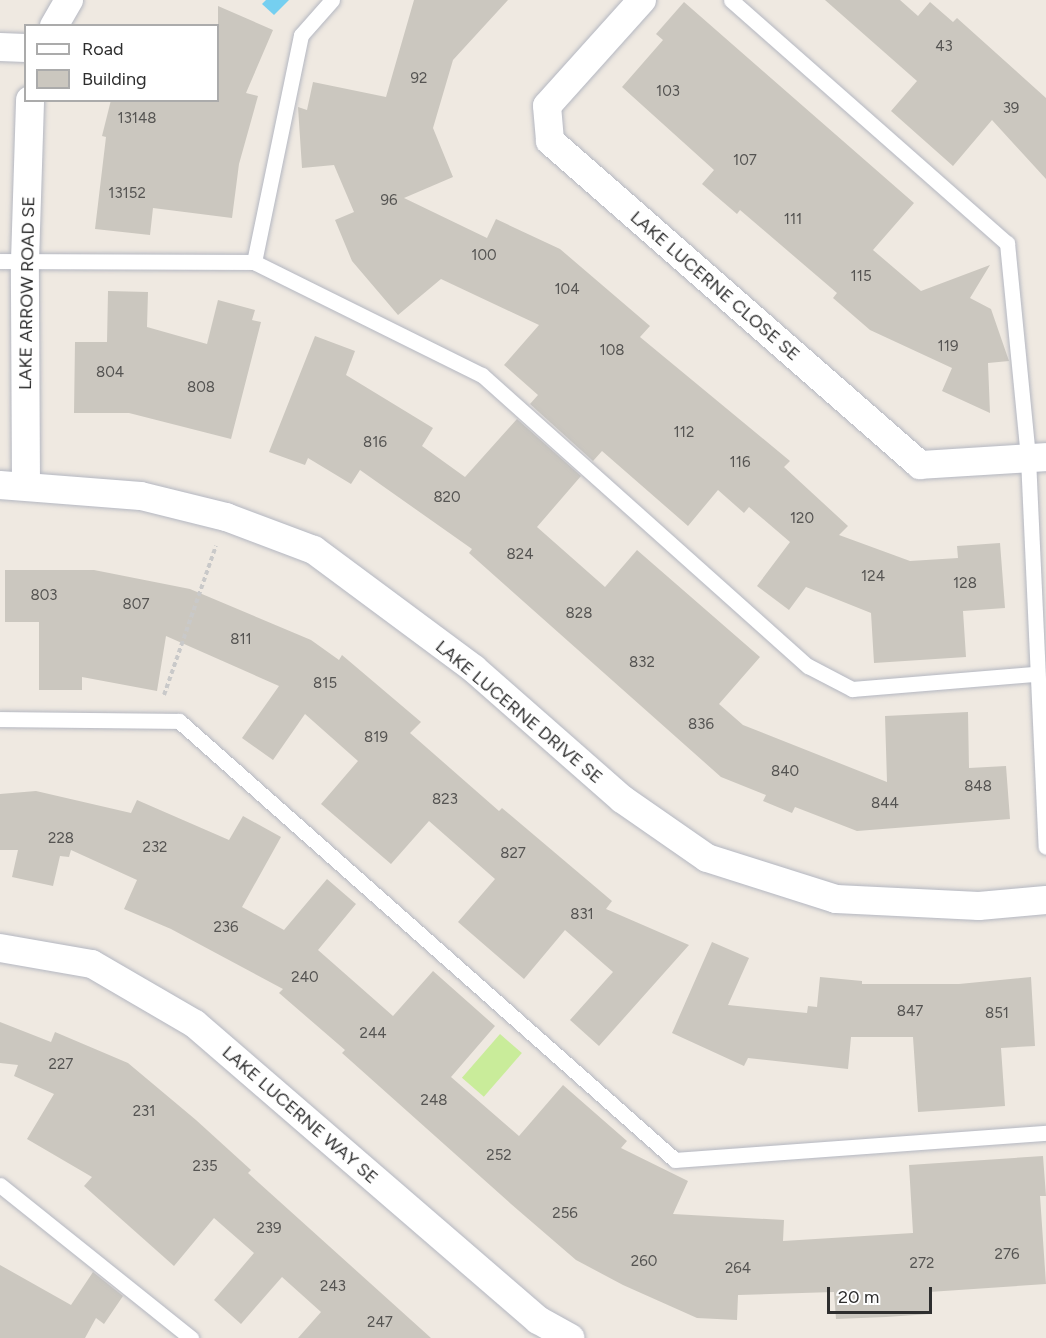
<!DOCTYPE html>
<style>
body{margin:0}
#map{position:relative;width:1046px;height:1338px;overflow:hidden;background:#efe9e1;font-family:Figtree,sans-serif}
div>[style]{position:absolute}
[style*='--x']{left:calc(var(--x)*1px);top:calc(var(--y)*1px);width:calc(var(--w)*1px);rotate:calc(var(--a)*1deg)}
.pitch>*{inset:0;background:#c9ec9a;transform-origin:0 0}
.water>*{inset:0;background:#75cff0}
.building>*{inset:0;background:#cbc7bf}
.path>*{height:4px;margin-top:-2px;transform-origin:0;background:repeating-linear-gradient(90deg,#c9c9c9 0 4.5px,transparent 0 7.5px)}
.roads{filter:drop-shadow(0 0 2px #b4b7c1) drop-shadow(0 0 2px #b4b7c1)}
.lane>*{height:15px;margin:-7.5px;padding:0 7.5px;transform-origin:7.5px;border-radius:7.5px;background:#fff}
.street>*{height:28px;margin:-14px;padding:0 14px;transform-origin:14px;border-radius:14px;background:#fff}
span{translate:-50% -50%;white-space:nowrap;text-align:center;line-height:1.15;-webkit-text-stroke:6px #fff;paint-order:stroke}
.number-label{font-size:15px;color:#555452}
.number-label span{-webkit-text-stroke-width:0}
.street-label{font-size:18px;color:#2e2e2e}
.legend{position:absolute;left:24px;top:24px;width:195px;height:78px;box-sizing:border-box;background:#fff;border:2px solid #ababab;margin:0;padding:8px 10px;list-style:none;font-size:18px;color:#2e2e2e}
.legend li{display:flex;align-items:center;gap:12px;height:30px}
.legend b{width:30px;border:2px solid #ababab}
.scale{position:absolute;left:827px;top:1287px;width:105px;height:27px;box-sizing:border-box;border:3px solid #2e2e2e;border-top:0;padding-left:8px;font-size:18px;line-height:21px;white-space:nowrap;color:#2e2e2e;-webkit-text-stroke:4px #fff;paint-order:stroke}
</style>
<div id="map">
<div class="pitch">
<div style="left:500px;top:1034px;width:29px;height:58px;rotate:41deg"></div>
</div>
<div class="water">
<div style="clip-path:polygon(266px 0,289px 0,274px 15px,262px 4px)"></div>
</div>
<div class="building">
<div style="clip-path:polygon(414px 0,508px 0,453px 60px,433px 128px,453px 177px,404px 198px,487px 238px,496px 219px,560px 249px,650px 326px,640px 337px,790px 461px,784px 467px,848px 526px,839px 535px,910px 561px,958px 558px,957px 546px,1000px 543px,1005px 608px,963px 611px,966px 657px,874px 663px,871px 613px,806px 587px,789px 610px,757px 586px,790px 542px,749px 507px,744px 513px,718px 490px,688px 526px,602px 451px,593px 461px,530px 404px,538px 395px,504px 365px,539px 325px,441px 279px,398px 315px,352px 261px,335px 220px,354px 212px,334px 165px,302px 168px,298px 107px,307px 110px,313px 82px,386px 97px)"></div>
<div style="clip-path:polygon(825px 0,900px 0,918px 16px,930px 2px,953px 22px,957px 18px,1046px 98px,1046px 179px,992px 120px,953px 166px,891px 111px,917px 81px)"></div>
<div style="clip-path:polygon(684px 2px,914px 203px,873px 250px,921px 291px,990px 265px,970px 298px,991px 309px,1009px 361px,988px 363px,990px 413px,942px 391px,952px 368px,870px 330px,833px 298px,837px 293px,740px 210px,737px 214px,702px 184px,714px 170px,622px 87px,663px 40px,656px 34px)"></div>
<div style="clip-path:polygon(218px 6px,273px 30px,246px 93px,258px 96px,239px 164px,232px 218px,153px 208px,150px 235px,95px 229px,106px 137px,102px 136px,111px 100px,218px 100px)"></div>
<div style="clip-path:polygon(108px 291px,148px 292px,147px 327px,207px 344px,218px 300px,255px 310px,252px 320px,261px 322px,231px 439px,129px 413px,74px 413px,75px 342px,107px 342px)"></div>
<div style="clip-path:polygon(315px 336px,355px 351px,346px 375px,433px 428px,422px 446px,465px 477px,517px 419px,581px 476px,537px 527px,605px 587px,637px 550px,760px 657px,719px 704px,743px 725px,887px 782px,885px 716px,968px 712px,969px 768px,1006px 766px,1010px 819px,857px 831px,795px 807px,792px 813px,763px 801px,766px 795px,721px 777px,469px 553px,472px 549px,360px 470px,351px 484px,308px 458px,305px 465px,269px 452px)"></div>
<div style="clip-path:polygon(5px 570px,94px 570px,190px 589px,311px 640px,339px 660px,342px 655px,421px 722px,410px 733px,499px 811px,502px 808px,612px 901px,606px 909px,689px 945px,599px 1046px,570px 1020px,613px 972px,565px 930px,524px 979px,458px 922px,495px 879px,429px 821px,391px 864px,321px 804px,358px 761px,305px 714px,273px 760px,242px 738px,279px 686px,166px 636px,157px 691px,82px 677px,82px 690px,39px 690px,39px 622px,5px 622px)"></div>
<div style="clip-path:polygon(36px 791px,131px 813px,137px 800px,229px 840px,243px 816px,281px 837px,242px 907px,284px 930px,327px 879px,356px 904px,318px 950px,393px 1016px,433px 971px,495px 1026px,451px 1077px,519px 1136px,563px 1085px,627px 1141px,621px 1148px,688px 1181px,673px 1214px,784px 1220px,783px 1241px,913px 1233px,909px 1165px,1043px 1156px,1046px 1196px,1040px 1196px,1046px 1284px,929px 1292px,930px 1314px,886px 1317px,836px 1319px,834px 1292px,738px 1295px,737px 1320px,697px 1318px,623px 1285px,576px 1260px,511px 1204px,342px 1053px,345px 1050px,279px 993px,283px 989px,171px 929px,124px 909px,137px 880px,71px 850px,69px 857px,60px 856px,53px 886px,12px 877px,18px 850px,0 850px,0 794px)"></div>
<div style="clip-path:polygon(712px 942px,749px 958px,728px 1005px,807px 1013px,808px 1006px,817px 1007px,820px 977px,862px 981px,862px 984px,959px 984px,1031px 977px,1035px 1046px,1001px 1048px,1005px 1106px,978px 1108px,918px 1112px,913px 1037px,851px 1037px,848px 1069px,748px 1058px,744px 1066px,672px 1033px)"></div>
<div style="clip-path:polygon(0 1022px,51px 1042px,55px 1032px,128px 1063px,196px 1120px,251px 1170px,248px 1173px,431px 1338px,298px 1338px,321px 1312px,282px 1277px,241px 1324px,214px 1300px,254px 1253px,214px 1218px,174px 1266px,84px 1186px,92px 1177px,27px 1139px,54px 1094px,14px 1076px,18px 1065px,0 1063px)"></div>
<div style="clip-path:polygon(0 1265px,71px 1305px,93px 1272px,123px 1296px,104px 1324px,96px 1318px,85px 1338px,0 1338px)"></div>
</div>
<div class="path">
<div style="--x:164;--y:695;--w:158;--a:-70.8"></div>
</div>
<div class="roads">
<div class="lane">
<div style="--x:332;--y:0;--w:47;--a:131.5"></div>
<div style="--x:301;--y:35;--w:232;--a:101.7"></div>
<div style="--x:254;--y:262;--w:254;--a:26.4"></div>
<div style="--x:482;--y:375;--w:437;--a:41.8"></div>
<div style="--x:808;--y:666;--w:50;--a:27.6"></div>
<div style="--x:852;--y:689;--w:185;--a:-4.7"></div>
<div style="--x:731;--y:0;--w:368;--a:41.4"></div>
<div style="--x:1007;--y:243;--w:216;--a:84.4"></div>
<div style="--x:1028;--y:458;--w:389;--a:87.4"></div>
<div style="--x:0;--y:261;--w:254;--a:0.2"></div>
<div style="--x:0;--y:719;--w:179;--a:0.6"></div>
<div style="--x:179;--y:721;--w:662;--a:41.51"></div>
<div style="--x:675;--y:1160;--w:372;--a:-4.2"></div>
<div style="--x:0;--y:1185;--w:245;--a:38.7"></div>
</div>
<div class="street">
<div style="--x:642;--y:0;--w:142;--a:131.9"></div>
<div style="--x:547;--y:106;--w:35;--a:85"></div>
<div style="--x:550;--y:141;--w:492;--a:41.2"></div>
<div style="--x:920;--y:465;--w:126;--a:-3.6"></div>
<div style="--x:54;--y:26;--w:30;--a:-60"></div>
<div style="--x:0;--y:47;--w:26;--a:2"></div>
<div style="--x:0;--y:485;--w:141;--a:4.5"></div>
<div style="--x:141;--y:496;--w:88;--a:13.9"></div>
<div style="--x:226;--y:517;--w:94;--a:20.6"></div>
<div style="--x:314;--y:550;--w:199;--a:36.6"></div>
<div style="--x:474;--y:669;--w:197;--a:41.3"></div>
<div style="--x:622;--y:799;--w:103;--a:34.8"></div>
<div style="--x:707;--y:858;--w:135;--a:17.6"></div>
<div style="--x:836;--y:899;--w:143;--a:2.8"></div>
<div style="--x:979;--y:906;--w:67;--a:-5.1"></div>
<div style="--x:26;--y:485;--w:224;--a:-90.3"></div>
<div style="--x:25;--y:261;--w:161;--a:-88.2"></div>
<div style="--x:0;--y:948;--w:93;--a:9.9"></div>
<div style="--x:92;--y:964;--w:119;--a:30.2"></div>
<div style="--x:195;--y:1024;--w:453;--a:40.8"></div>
<div style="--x:538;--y:1320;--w:37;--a:29"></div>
</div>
</div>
<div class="number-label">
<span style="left:944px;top:47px">43</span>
<span style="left:419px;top:79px">92</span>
<span style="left:668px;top:92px">103</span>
<span style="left:1011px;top:109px">39</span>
<span style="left:137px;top:119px">13148</span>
<span style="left:745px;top:161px">107</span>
<span style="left:127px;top:194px">13152</span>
<span style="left:389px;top:201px">96</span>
<span style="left:793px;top:220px">111</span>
<span style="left:484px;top:256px">100</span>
<span style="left:861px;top:277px">115</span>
<span style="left:567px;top:290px">104</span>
<span style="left:948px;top:347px">119</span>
<span style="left:612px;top:351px">108</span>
<span style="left:110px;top:373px">804</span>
<span style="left:201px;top:388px">808</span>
<span style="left:684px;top:433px">112</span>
<span style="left:375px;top:443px">816</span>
<span style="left:740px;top:463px">116</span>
<span style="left:447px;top:498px">820</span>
<span style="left:802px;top:519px">120</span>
<span style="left:520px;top:555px">824</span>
<span style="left:873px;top:577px">124</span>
<span style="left:965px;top:584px">128</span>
<span style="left:44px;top:596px">803</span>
<span style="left:136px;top:605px">807</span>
<span style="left:579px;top:614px">828</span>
<span style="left:241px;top:640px">811</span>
<span style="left:642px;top:663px">832</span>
<span style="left:325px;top:684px">815</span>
<span style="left:701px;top:725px">836</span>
<span style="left:376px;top:738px">819</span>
<span style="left:785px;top:772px">840</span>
<span style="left:978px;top:787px">848</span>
<span style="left:445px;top:800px">823</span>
<span style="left:885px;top:804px">844</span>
<span style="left:61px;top:839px">228</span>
<span style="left:155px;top:848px">232</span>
<span style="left:513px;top:854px">827</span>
<span style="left:582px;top:915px">831</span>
<span style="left:226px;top:928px">236</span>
<span style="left:305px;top:978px">240</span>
<span style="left:910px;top:1012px">847</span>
<span style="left:997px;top:1014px">851</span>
<span style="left:373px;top:1034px">244</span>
<span style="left:61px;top:1065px">227</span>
<span style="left:434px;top:1101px">248</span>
<span style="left:144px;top:1112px">231</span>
<span style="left:499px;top:1156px">252</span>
<span style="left:205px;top:1167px">235</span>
<span style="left:565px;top:1214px">256</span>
<span style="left:269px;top:1229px">239</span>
<span style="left:1007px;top:1255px">276</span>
<span style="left:644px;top:1262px">260</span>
<span style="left:922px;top:1264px">272</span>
<span style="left:738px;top:1269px">264</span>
<span style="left:333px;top:1287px">243</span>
<span style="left:380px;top:1323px">247</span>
</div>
<div class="street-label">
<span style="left:715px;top:286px;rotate:41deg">LAKE LUCERNE CLOSE SE</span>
<span style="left:27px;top:293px;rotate:-89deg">LAKE ARROW ROAD SE</span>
<span style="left:519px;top:712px;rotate:40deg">LAKE LUCERNE DRIVE SE</span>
<span style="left:300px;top:1115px;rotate:41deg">LAKE LUCERNE WAY SE</span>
</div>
<ul class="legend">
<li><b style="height:8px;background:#fff"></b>Road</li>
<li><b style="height:16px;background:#cbc7bf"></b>Building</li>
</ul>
<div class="scale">20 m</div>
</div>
